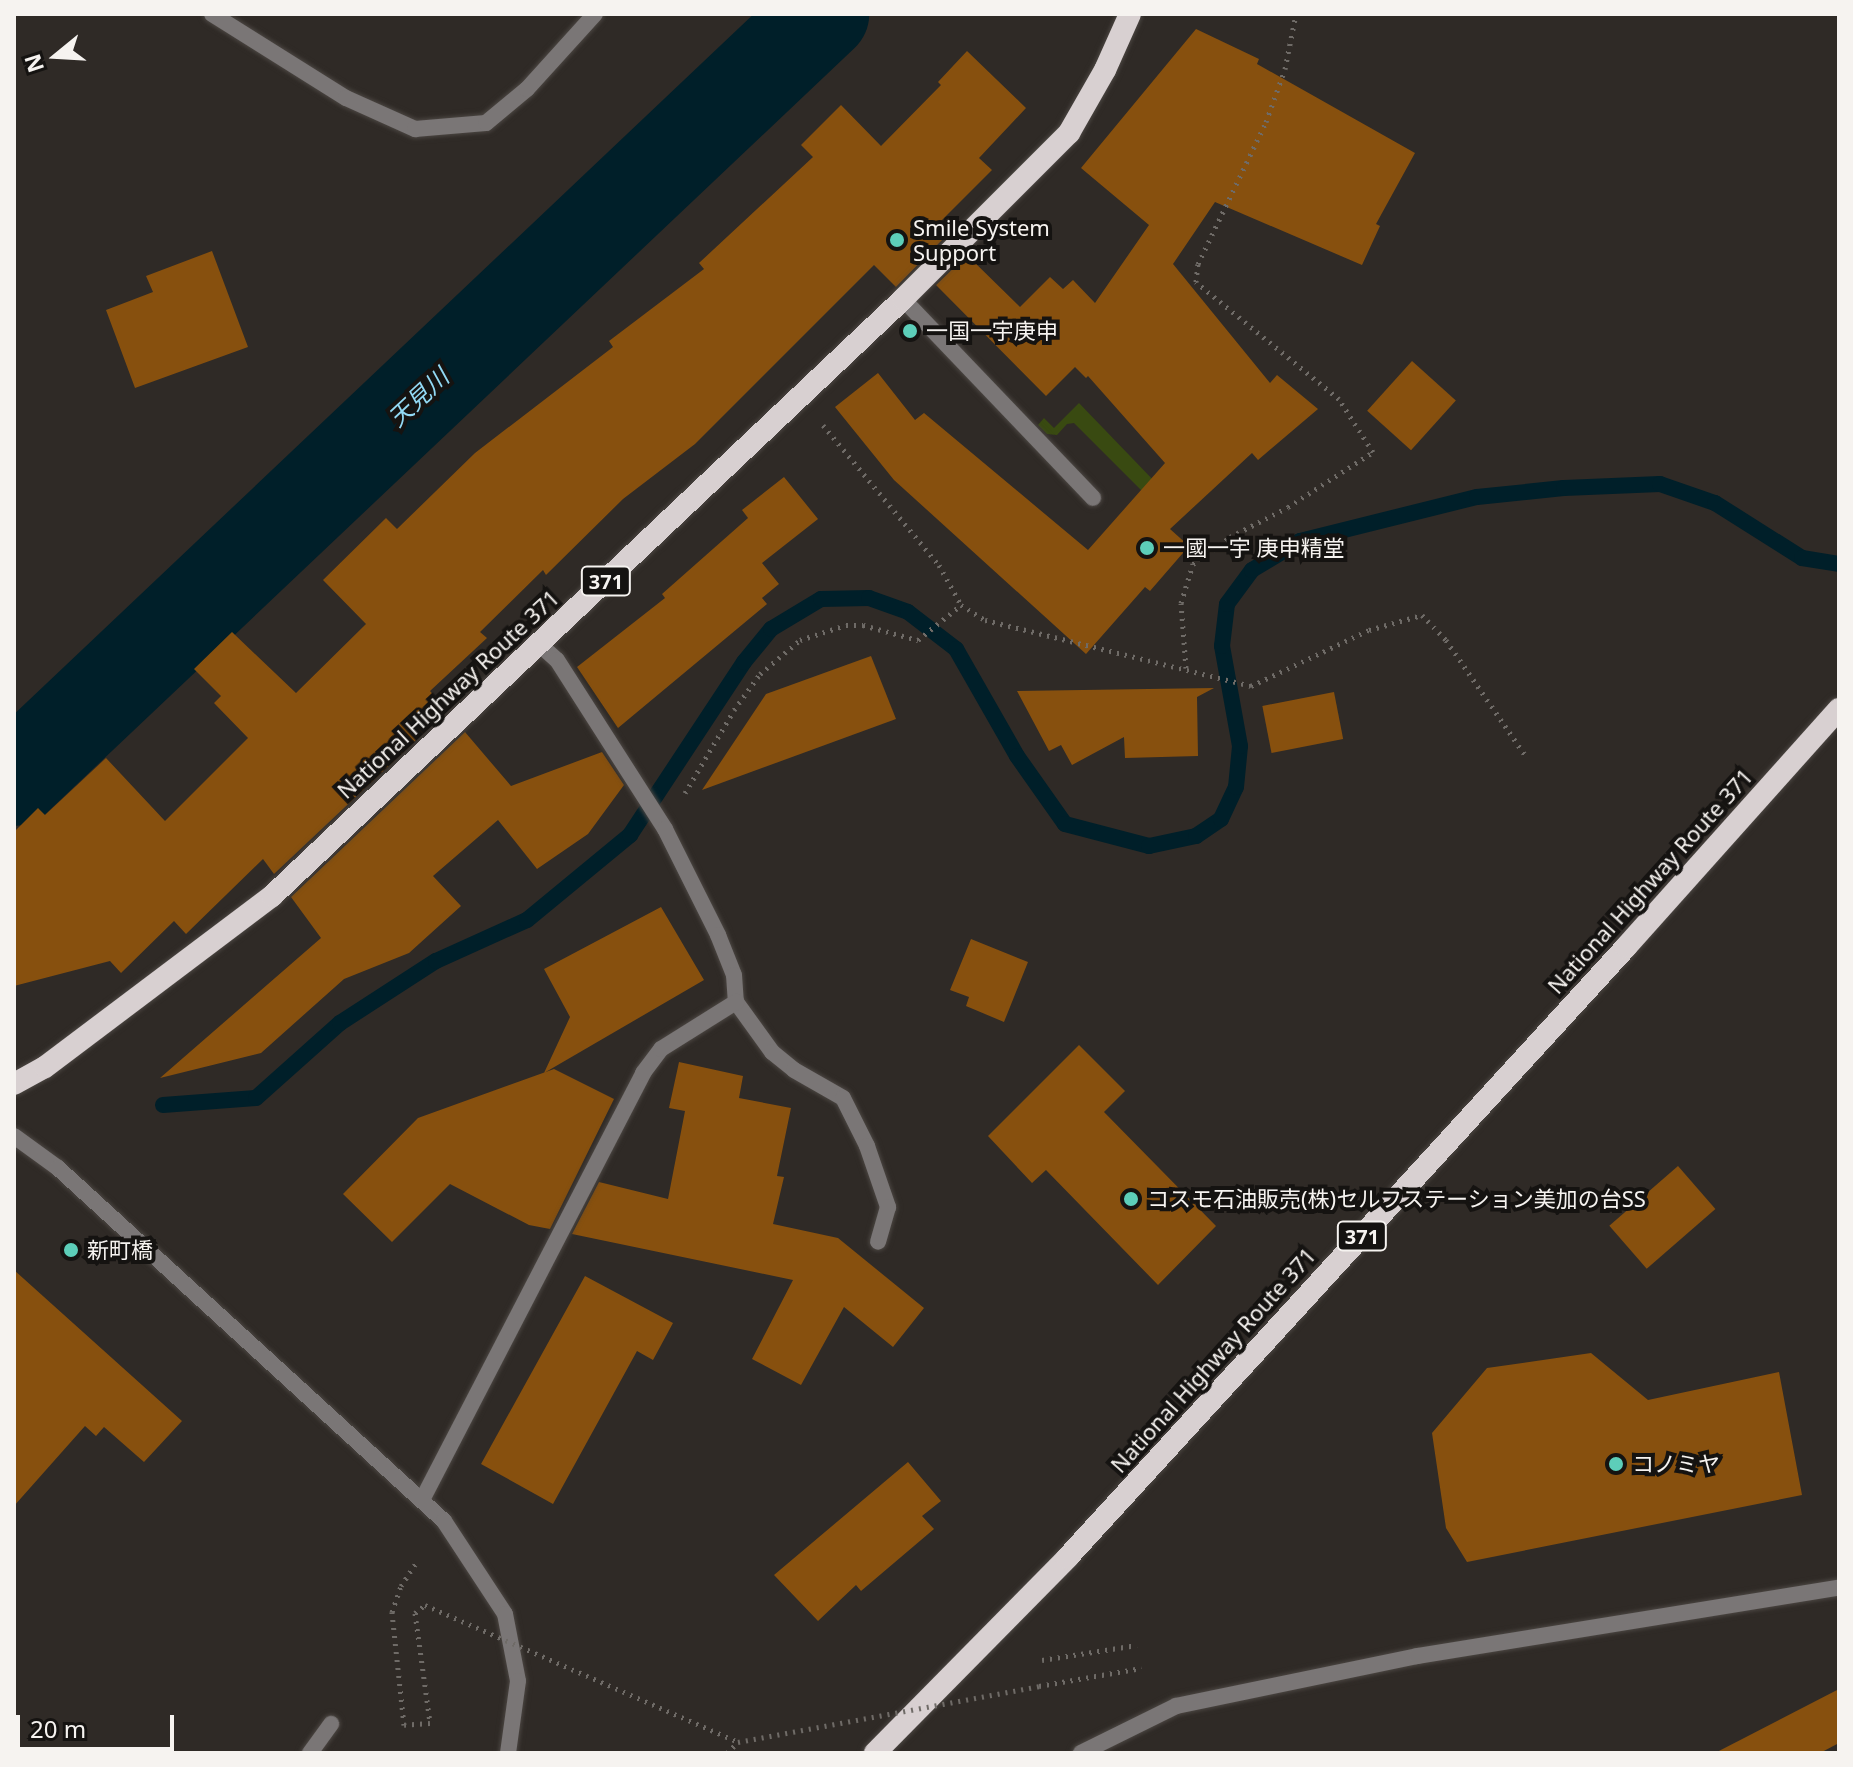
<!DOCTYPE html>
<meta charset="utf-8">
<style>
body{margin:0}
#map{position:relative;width:1853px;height:1767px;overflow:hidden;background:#2f2a26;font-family:"Noto Sans","Noto Sans JP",sans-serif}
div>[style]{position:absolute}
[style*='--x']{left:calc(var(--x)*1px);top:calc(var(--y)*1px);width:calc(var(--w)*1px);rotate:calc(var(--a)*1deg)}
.green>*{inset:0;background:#394a11}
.stream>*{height:16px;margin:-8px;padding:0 8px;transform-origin:8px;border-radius:8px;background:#001f29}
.river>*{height:94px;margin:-47px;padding:0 47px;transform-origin:47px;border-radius:47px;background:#001f29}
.building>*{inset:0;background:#87500e;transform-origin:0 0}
.path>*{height:5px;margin-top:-2.5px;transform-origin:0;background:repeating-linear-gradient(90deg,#6f6b67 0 2px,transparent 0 8px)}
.roads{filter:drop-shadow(0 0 2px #4b4642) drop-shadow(0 0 2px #4b4642)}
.service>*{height:16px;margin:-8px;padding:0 8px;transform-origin:8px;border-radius:8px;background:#7a7676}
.minor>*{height:16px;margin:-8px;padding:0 8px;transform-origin:8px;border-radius:8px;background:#7a7676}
.tertiary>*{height:16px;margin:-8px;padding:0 8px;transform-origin:8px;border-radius:8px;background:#7a7676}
.trunk>*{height:22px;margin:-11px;padding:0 11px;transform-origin:11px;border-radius:11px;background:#d8d0d1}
.path-bridge>*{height:5px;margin-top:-2.5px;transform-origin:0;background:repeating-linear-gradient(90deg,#6f6b67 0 2px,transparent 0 8px)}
.dots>*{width:22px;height:22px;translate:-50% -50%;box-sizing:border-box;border:4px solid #151311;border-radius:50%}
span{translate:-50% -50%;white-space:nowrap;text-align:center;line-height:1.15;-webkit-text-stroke:8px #151311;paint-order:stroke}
.shield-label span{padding:2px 6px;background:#151311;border:2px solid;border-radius:6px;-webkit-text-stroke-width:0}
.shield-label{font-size:20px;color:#f6f3f0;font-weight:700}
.poi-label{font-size:22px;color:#f6f3f0}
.left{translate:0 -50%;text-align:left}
.street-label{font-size:22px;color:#f6f3f0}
.water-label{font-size:24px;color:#92d9f4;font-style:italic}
.frame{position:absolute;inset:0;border:16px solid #f6f3f0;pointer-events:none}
.north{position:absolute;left:16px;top:16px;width:80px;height:80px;-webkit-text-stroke:6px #151311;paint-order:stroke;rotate:252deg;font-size:22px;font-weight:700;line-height:32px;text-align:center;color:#f6f3f0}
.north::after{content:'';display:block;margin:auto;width:28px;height:36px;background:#f6f3f0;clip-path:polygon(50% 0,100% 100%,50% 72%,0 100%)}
.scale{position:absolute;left:16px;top:1715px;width:158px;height:36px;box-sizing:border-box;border:4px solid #f6f3f0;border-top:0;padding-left:10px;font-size:24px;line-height:28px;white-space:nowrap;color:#f6f3f0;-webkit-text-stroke:6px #151311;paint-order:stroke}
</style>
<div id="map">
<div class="green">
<div style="clip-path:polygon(1079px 403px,1158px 485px,1147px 496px,1074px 423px,1067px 424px,1057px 435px,1047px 434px,1038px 425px,1044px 418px,1054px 428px)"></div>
</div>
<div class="stream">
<div style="--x:163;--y:1105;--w:93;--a:-4.3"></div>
<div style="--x:256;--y:1098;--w:113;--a:-41.8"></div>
<div style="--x:340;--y:1023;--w:114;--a:-32.9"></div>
<div style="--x:436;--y:961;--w:100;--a:-24.3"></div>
<div style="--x:527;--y:920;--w:134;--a:-39.5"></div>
<div style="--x:630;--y:835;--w:207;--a:-56.6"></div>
<div style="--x:744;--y:662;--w:43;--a:-50.7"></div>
<div style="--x:771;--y:629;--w:58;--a:-31"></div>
<div style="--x:821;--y:599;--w:48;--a:-1.2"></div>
<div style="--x:869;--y:598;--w:41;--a:19.7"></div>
<div style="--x:908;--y:612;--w:61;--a:37.6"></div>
<div style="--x:956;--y:649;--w:123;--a:60.3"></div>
<div style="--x:1017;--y:756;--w:83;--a:54.8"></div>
<div style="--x:1065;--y:824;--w:87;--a:14.7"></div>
<div style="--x:1149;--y:846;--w:48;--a:-12"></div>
<div style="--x:1196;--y:836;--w:30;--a:-34"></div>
<div style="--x:1221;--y:819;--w:35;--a:-65"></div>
<div style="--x:1236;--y:787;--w:41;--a:-84.4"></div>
<div style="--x:1240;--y:746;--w:102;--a:-100.2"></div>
<div style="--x:1222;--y:646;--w:42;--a:-83.2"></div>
<div style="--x:1227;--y:604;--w:42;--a:-53.7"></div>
<div style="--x:1252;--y:570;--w:56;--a:-31.1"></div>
<div style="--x:1300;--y:541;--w:182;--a:-14"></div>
<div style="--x:1477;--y:497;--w:87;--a:-5.9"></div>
<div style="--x:1564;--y:488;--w:96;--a:-2.4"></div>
<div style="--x:1660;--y:484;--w:58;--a:19.1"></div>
<div style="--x:1715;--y:503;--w:103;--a:32.3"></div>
<div style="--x:1802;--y:558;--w:37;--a:9"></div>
</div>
<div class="river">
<div style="--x:14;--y:779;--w:1113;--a:-43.43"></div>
</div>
<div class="building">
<div style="clip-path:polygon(1196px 29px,1259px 59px,1257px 64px,1415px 153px,1376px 224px,1380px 226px,1362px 265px,1215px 202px,1173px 264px,1270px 383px,1277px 375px,1318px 409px,1258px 460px,1252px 453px,1170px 529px,1189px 546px,1150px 591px,1145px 587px,1086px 654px,894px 480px,835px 407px,878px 373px,915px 420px,924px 413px,1088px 550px,1165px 463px,1088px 376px,1086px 378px,1075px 367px,1046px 396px,936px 285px,967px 255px,1020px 307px,1050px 277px,1063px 289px,1073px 280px,1095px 303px,1149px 225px,1081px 168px)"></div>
<div style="clip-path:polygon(967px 51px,1026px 108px,979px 158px,992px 170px,937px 225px,947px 235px,896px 287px,874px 265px,695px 444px,623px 499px,546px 575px,543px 570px,480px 632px,487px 638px,430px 691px,447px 711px,274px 874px,263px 859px,186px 934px,174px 921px,121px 973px,110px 961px,14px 986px,14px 832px,38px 808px,45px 815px,106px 758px,165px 821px,248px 738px,214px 703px,221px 696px,194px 669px,232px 632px,296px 693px,366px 624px,323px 580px,386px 518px,397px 529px,475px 453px,613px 347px,609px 341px,704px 269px,699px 263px,813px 157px,801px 145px,841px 105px,881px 146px,941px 85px,938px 82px)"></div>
<div style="clip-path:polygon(212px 251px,248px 347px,135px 388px,106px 310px,153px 292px,146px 276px)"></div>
<div style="left:1412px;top:361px;width:59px;height:67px;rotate:42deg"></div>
<div style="clip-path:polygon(784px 477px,818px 519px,762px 563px,779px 584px,762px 598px,767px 604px,618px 728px,577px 667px,665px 598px,662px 594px,748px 518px,742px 510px)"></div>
<div style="clip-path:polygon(871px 656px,896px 719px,702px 790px,766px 694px)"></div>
<div style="clip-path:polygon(1214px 688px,1197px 697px,1198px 756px,1125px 758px,1124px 737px,1072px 765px,1061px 745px,1049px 751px,1017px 691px)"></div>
<div style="left:1334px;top:692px;width:48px;height:73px;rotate:79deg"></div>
<div style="clip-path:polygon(465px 732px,511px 786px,602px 752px,624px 785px,588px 834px,537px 869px,498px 820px,433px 876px,461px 906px,409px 953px,344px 979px,261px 1053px,160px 1078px,321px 938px,291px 897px)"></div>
<div style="clip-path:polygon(661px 907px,704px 980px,544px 1073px,570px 1017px,544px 969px)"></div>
<div style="clip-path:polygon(971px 939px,1028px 962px,1004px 1022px,966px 1006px,969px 997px,950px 990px)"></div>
<div style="clip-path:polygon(1079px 1045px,1125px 1091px,1104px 1112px,1216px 1226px,1158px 1285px,1046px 1170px,1032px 1183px,988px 1136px)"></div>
<div style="clip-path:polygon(679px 1062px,743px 1076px,739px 1098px,791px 1108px,777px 1176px,784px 1177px,773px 1224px,838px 1238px,924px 1308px,893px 1347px,844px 1307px,801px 1385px,752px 1359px,793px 1280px,572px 1234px,599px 1182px,668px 1199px,685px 1111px,669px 1108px)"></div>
<div style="clip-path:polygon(554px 1069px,614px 1099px,550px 1229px,529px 1225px,450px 1184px,392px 1242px,343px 1194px,418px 1118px)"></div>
<div style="left:1678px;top:1166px;width:57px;height:91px;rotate:49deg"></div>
<div style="clip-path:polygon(14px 1270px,182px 1421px,144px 1462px,104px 1427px,96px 1436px,85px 1426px,14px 1506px)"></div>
<div style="clip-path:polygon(585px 1276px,673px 1323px,653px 1360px,637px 1351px,553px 1504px,481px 1464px)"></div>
<div style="clip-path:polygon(1591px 1353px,1648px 1400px,1779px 1372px,1802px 1495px,1467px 1562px,1446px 1528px,1432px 1433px,1487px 1368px)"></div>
<div style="clip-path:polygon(908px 1462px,941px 1501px,922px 1516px,934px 1529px,861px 1591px,856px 1585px,818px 1621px,774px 1575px)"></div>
<div style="clip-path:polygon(1839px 1689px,1839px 1743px,1820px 1753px,1715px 1753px)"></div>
</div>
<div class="path">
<div style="--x:823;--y:425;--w:182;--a:50.4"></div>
<div style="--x:939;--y:565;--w:46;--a:61.2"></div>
<div style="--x:1186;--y:668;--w:65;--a:-94.4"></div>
<div style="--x:1181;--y:603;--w:41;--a:-72.9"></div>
<div style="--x:1193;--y:564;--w:46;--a:-36.1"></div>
<div style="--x:1230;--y:537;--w:65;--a:-27.3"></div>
<div style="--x:1288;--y:507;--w:101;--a:-32.9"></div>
<div style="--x:1373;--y:452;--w:63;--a:-122.7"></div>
<div style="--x:1339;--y:399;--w:185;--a:-140.7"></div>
<div style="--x:1196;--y:282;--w:18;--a:-84"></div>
<div style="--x:1198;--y:264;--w:157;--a:-64.4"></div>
<div style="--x:1266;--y:122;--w:56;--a:-70.3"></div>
<div style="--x:1285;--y:69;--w:56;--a:-78.7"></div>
<div style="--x:685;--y:793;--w:96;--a:-59.4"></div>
<div style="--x:734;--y:710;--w:44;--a:-54.2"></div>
<div style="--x:760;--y:674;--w:52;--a:-40.4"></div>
<div style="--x:800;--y:640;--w:48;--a:-18.1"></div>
<div style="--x:846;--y:625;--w:17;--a:0"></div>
<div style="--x:863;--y:625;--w:57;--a:15.3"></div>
<div style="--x:918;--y:640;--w:55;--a:-39.1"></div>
<div style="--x:961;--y:605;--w:28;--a:32"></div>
<div style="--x:985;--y:620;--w:274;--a:13.9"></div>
<div style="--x:1251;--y:686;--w:131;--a:-25.4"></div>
<div style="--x:1369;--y:630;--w:55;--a:-15.8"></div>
<div style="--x:1422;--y:615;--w:35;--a:46"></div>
<div style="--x:1446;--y:640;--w:143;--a:55.5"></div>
<div style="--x:415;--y:1613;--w:111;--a:82.2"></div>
<div style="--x:430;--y:1723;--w:26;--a:176"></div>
<div style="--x:404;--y:1725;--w:114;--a:-96.1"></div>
<div style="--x:392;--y:1612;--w:28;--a:-71"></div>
<div style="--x:401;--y:1586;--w:30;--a:-57"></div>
<div style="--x:1042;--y:1660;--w:96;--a:-9"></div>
<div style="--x:1039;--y:1686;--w:104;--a:-10"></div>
<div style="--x:727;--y:1753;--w:16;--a:-45"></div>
</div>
<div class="roads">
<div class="service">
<div style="--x:903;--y:299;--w:275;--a:46.3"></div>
</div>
<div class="minor">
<div style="--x:212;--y:14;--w:158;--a:32.1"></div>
<div style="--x:346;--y:98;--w:76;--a:24.2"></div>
<div style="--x:415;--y:129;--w:71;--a:-4.8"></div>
<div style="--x:486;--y:123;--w:53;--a:-39.7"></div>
<div style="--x:527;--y:89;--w:101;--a:-47.8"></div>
<div style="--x:539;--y:644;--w:24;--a:42"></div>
<div style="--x:557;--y:660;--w:201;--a:57.4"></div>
<div style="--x:665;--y:829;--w:119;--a:63.4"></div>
<div style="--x:718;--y:935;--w:43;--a:68.2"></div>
<div style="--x:734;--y:975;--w:27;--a:86"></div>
<div style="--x:736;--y:1002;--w:62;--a:54.2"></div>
<div style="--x:772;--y:1052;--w:28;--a:39"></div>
<div style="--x:794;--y:1070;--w:56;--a:29.7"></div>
<div style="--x:843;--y:1098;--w:54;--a:63.4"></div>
<div style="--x:867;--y:1146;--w:65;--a:71"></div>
<div style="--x:888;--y:1207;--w:36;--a:106"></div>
<div style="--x:422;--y:1500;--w:481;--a:-62.6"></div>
<div style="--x:643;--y:1073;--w:30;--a:-53"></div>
<div style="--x:661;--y:1049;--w:89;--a:-32.1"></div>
<div style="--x:310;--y:1753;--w:36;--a:-54"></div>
</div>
<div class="tertiary">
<div style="--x:14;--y:1136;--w:54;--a:36"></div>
<div style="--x:58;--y:1168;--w:523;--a:42.44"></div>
<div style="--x:444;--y:1521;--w:111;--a:56.7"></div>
<div style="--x:505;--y:1614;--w:68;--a:79"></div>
<div style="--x:518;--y:1681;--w:73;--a:97.9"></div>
<div style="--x:1081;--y:1753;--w:106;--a:-26.3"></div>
<div style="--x:1176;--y:1706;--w:246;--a:-11.7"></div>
<div style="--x:1417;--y:1656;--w:427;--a:-9.2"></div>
</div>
<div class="trunk">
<div style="--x:14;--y:1084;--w:35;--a:-29"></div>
<div style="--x:45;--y:1067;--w:284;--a:-37"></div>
<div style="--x:272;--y:896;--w:869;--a:-43.41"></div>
<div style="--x:903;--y:299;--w:235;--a:-45"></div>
<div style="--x:1069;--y:133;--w:73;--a:-60.3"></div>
<div style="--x:1105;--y:70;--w:61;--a:-65.9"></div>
<div style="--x:875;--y:1753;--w:274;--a:-45.4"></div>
<div style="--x:1067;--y:1558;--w:828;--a:-47.54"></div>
<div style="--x:1626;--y:947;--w:319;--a:-48.2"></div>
</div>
</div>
<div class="path-bridge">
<div style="--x:415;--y:1613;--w:13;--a:-39"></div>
<div style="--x:425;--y:1605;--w:342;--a:23.6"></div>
<div style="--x:738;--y:1742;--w:306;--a:-10.5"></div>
</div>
<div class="dots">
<div style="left:897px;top:240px;background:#5dceb9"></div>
<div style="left:910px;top:331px;background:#5dceb9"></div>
<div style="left:1147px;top:548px;background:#5dceb9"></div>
<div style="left:1131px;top:1199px;background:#5dceb9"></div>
<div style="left:71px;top:1250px;background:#5dceb9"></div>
<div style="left:1616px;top:1464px;background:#5dceb9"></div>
</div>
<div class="shield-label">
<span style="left:606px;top:581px">371</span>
<span style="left:1362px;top:1236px">371</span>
</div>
<div class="poi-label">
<span class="left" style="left:913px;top:240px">Smile System<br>Support</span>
<span class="left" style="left:926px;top:331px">一国一宇庚申</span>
<span class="left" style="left:1163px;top:548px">一國一宇 庚申精堂</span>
<span class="left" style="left:1147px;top:1199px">コスモ石油販売(株)セルフステーション美加の台SS</span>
<span class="left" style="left:87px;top:1250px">新町橋</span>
<span class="left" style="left:1632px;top:1464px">コノミヤ</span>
</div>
<div class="street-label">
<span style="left:448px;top:694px;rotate:-43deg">National Highway Route 371</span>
<span style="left:1650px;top:881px;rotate:-48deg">National Highway Route 371</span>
<span style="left:1213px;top:1360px;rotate:-48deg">National Highway Route 371</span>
</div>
<div class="water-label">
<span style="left:418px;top:397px;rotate:-43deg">天見川</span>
</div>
<div class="frame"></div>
<div class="north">N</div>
<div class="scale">20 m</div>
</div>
